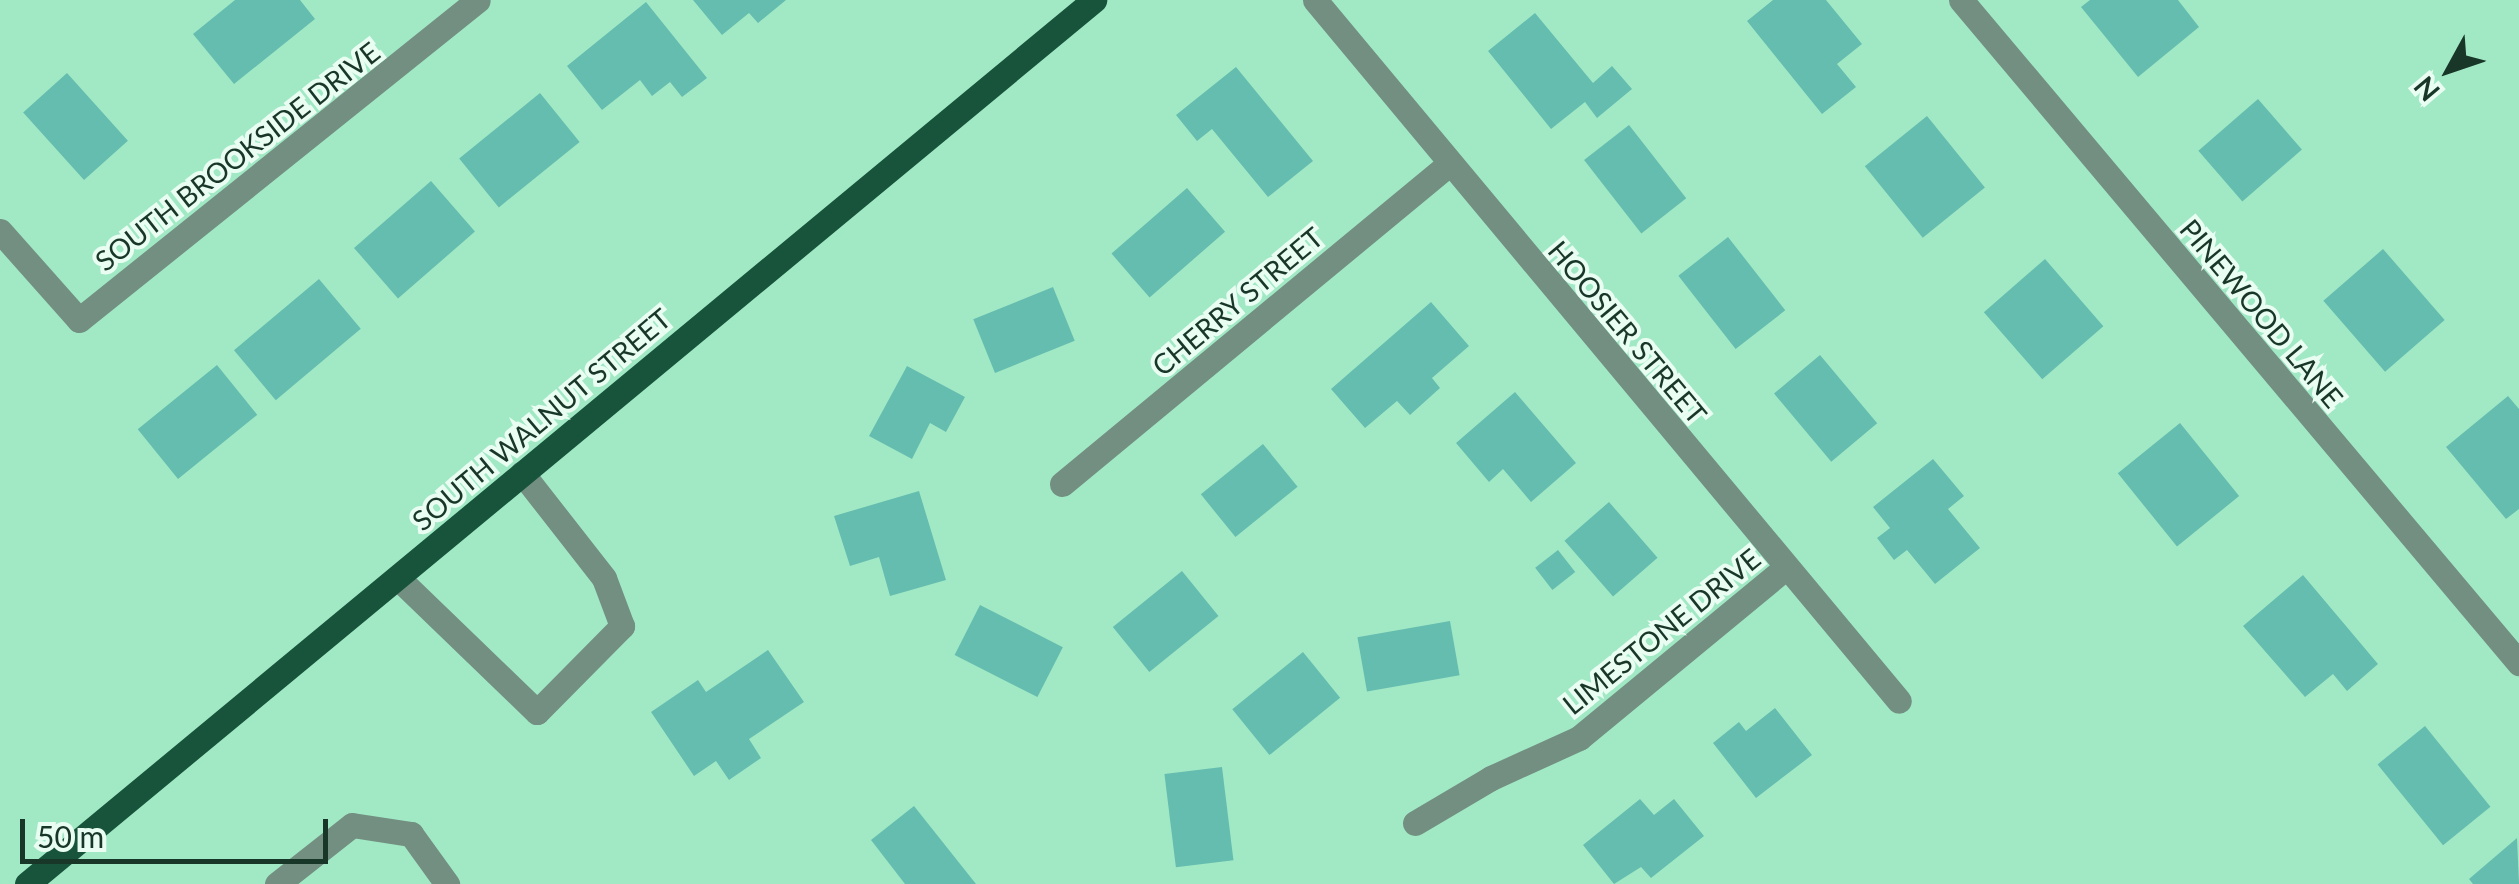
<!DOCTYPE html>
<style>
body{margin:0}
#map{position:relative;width:2519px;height:884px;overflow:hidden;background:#a1e9c5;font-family:Lato,sans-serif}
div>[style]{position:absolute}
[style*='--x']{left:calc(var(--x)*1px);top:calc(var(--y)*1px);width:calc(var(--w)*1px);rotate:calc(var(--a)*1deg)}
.building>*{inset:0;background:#65bdaf;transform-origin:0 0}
.minor>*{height:25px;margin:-12.5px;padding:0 12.5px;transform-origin:12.5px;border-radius:12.5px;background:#738f81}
.major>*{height:25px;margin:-12.5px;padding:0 12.5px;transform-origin:12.5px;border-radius:12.5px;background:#18543c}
span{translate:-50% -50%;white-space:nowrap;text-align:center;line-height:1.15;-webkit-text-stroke:8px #e9fdf2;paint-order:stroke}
.street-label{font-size:28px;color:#193729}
.north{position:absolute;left:2399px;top:20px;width:100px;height:100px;-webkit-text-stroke:8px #e9fdf2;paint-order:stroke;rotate:230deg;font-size:28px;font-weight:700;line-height:40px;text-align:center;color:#193729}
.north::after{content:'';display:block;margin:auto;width:35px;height:45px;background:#193729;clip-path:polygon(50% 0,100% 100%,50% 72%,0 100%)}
.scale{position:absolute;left:20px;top:819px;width:308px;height:45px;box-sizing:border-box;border:5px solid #193729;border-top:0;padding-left:12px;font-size:30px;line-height:35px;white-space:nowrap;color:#193729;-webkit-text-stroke:8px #e9fdf2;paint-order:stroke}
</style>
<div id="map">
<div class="building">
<div style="clip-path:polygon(235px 0,300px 0,315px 19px,234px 84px,193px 34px)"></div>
<div style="clip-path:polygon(693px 0,786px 0,758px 23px,749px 13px,722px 35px)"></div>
<div style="clip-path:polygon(1773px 0,1826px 0,1862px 44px,1837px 64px,1856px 87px,1822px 114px,1747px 21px)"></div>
<div style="clip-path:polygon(2090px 0,2178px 0,2199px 27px,2138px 77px,2081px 7px)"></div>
<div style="clip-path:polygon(646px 2px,707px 78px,682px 97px,670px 82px,652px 96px,640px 80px,602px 110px,567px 66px)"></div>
<div style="clip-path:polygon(1535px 13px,1593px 83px,1612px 66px,1632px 89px,1597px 118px,1585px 102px,1551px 129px,1488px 51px)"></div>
<div style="clip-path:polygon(1236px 67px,1313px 161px,1268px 197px,1212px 129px,1197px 141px,1176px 115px)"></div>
<div style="left:67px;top:73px;width:91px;height:59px;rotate:48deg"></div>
<div style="left:540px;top:93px;width:63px;height:104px;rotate:51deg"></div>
<div style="left:2258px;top:99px;width:67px;height:79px;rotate:49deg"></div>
<div style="left:1927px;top:116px;width:92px;height:80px;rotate:51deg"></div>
<div style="left:1629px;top:125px;width:93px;height:57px;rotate:52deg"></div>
<div style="left:431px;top:181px;width:67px;height:102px;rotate:49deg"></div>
<div style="left:1187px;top:188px;width:58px;height:100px;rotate:49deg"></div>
<div style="left:1728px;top:237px;width:93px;height:63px;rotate:52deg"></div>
<div style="left:2383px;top:249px;width:94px;height:79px;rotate:49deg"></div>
<div style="left:2045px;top:259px;width:89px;height:81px;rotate:49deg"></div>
<div style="left:319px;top:279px;width:65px;height:111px;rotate:50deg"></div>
<div style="left:1053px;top:287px;width:58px;height:86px;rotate:68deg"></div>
<div style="clip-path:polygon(1431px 302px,1469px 346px,1432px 378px,1440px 388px,1410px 415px,1397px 401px,1365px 428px,1331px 389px)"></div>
<div style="left:1820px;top:355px;width:89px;height:60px;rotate:50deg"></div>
<div style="left:217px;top:365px;width:64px;height:102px;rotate:51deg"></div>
<div style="clip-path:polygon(907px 366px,965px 397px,946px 432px,930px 423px,912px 459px,869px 436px)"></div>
<div style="clip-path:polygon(1515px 392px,1576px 463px,1531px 502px,1503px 469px,1489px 482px,1456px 443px)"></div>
<div style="clip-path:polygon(2508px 396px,2519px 409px,2519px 509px,2506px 519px,2446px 447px)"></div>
<div style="left:2180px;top:423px;width:94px;height:80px;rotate:51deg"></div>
<div style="left:1263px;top:444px;width:55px;height:80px;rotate:51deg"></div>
<div style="clip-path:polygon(1933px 459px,1964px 496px,1948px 509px,1980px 548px,1935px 584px,1907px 550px,1894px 560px,1877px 538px,1890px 528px,1873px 507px)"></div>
<div style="clip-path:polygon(919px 491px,946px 580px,890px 596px,879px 557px,850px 566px,834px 516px)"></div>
<div style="left:1609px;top:502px;width:74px;height:59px;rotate:49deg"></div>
<div style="left:1558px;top:550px;width:28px;height:29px;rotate:52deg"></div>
<div style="left:1182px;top:571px;width:58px;height:89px;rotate:51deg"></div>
<div style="clip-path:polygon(2303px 575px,2378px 664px,2347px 691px,2333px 674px,2305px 697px,2243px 626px)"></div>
<div style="left:980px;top:605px;width:93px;height:56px;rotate:27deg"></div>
<div style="left:1450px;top:621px;width:55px;height:94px;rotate:80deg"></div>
<div style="clip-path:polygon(768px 650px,804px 702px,749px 739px,761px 758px,729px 780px,716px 761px,694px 776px,651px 712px,698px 680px,706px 692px)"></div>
<div style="left:1303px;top:652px;width:59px;height:91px;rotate:51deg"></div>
<div style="clip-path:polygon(1775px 708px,1812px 755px,1756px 798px,1713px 743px,1739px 722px,1746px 731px)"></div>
<div style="left:2425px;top:726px;width:104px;height:61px;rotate:51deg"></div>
<div style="left:1222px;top:767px;width:94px;height:58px;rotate:83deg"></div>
<div style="clip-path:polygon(1640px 799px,1654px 815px,1674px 799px,1704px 836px,1651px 878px,1641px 867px,1614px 884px,1583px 845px)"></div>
<div style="clip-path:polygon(914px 806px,976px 884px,905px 884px,871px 840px)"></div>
<div style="clip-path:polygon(2517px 838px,2519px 884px,2473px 884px,2469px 879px)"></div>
</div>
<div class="minor">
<div style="--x:1315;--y:0;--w:912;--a:50.2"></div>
<div style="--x:1961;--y:0;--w:867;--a:49.92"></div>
<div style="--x:0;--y:231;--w:119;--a:48.4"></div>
<div style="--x:79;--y:320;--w:511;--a:-38.73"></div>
<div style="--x:1062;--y:484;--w:502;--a:-39.59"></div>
<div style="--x:398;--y:578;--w:193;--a:44"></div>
<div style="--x:537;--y:712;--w:121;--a:-45.3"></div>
<div style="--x:622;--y:626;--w:51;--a:-110.6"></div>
<div style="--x:604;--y:578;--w:133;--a:-128"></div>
<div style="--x:1415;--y:823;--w:88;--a:-30.6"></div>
<div style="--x:1491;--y:778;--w:97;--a:-24.4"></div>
<div style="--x:1579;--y:738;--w:267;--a:-39.5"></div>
<div style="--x:277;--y:884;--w:95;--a:-38.2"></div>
<div style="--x:352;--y:825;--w:60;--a:8.7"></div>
<div style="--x:411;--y:834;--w:62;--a:54.2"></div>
</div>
<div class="major">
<div style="--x:27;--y:884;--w:1386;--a:-39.64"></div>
</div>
<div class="street-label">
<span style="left:237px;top:156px;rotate:-38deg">SOUTH BROOKSIDE DRIVE</span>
<span style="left:1237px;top:301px;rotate:-40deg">CHERRY STREET</span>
<span style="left:2262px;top:313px;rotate:50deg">PINEWOOD LANE</span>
<span style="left:1628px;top:332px;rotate:50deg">HOOSIER STREET</span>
<span style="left:541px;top:419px;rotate:-40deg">SOUTH WALNUT STREET</span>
<span style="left:1661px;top:631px;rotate:-39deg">LIMESTONE DRIVE</span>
</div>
<div class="north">N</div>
<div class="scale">50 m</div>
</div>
